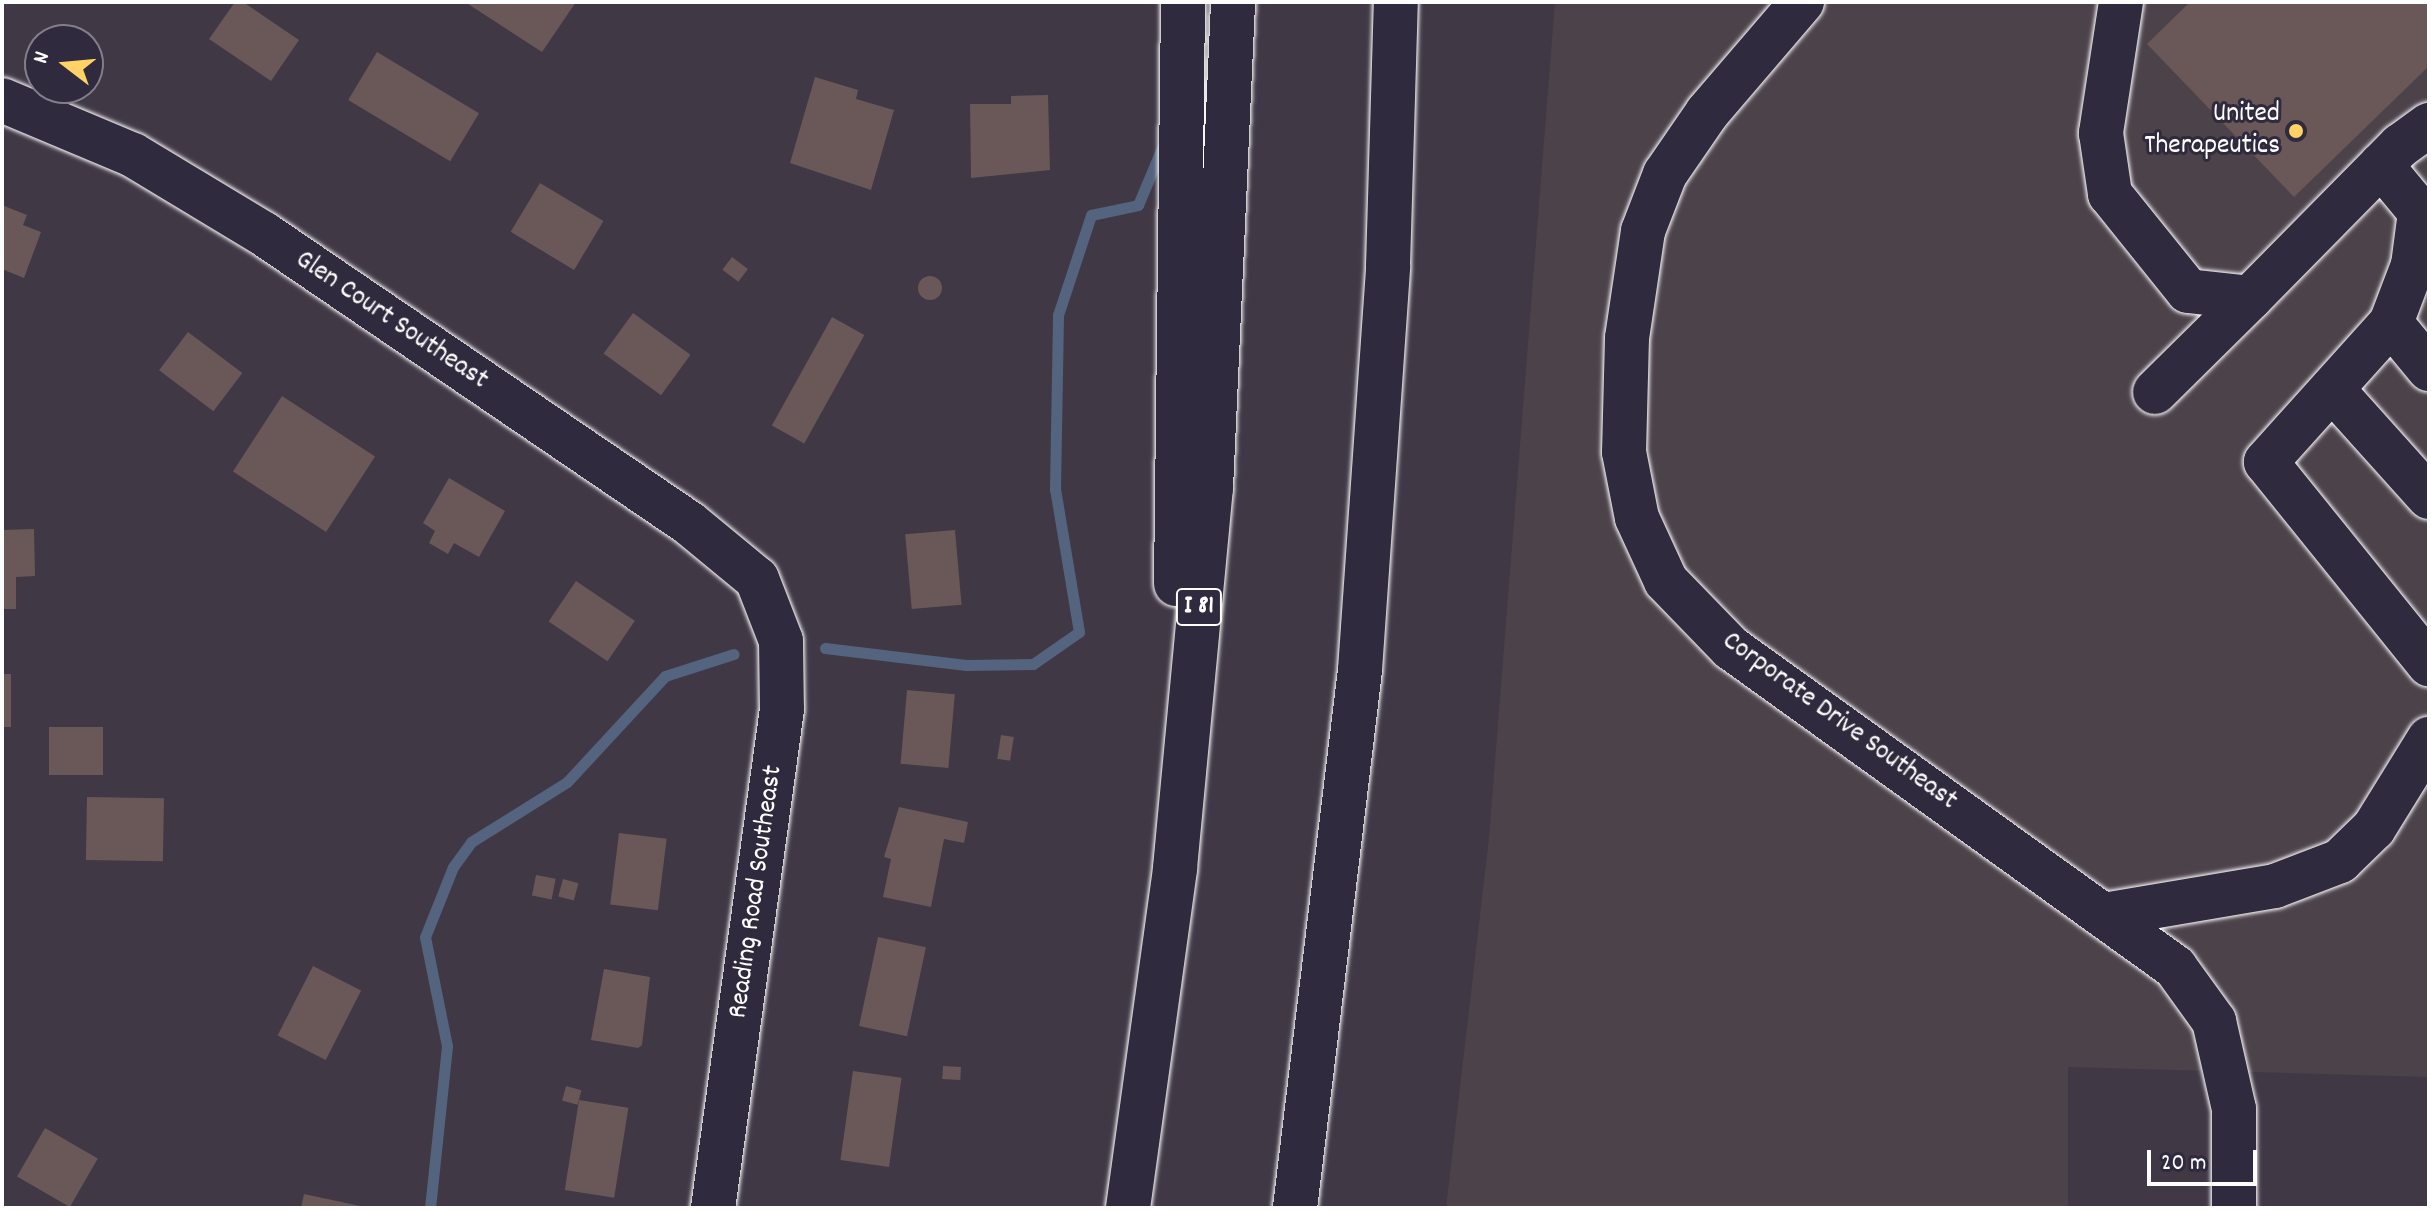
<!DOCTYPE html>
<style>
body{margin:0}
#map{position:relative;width:2431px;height:1210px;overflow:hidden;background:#403845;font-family:Dekko,sans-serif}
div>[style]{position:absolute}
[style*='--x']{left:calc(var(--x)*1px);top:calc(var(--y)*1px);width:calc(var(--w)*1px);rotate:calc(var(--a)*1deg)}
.built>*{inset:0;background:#4c424a}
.stream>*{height:11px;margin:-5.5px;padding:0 5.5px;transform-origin:5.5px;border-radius:5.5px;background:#54637e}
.building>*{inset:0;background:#695857;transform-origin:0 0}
.round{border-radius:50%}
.roads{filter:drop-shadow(0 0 2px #fff) drop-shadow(0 0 2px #fff)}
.minor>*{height:44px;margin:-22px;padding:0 22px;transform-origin:22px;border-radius:22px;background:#2f2a3d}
.highway>*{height:44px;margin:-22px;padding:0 22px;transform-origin:22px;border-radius:22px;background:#2f2a3d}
.dots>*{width:22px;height:22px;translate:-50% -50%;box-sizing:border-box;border:4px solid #2f2a3d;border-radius:50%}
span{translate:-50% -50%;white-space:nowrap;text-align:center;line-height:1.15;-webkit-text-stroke:6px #2f2a3d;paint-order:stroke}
.shield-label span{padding:2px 6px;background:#2f2a3d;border:2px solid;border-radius:6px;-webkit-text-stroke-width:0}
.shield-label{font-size:26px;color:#fff;font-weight:700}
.poi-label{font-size:28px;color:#fff}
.right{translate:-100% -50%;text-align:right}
.street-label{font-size:28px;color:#fff}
.frame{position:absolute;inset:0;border:4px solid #fff;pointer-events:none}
.north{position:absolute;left:24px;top:24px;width:80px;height:80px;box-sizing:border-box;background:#2f2a3d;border:2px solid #827f8b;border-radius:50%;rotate:286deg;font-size:22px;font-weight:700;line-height:32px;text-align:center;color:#fff}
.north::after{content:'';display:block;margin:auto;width:28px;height:36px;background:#ffd166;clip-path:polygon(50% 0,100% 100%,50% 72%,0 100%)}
.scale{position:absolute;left:2147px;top:1150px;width:110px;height:36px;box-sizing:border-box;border:4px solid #fff;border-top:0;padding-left:10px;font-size:24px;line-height:28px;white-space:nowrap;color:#fff;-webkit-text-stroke:6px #2f2a3d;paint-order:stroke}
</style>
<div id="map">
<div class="built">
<div style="clip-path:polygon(1555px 2px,2429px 2px,2429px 1077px,2068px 1067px,2068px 1208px,1446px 1208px,1489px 838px)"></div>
</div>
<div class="stream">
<div style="--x:825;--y:648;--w:142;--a:6.9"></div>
<div style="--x:966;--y:665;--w:67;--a:-0.9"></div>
<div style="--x:1033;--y:664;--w:56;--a:-34.8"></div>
<div style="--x:1079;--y:632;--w:145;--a:-99.5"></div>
<div style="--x:1055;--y:489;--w:174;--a:-89"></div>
<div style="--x:1058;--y:315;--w:105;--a:-71.7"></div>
<div style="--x:1091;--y:215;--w:48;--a:-12"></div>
<div style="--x:1138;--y:205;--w:67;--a:-67.2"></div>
<div style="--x:430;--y:1208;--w:163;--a:-84"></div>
<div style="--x:447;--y:1046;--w:111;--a:-101.4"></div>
<div style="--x:425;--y:937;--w:75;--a:-68.2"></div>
<div style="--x:453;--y:867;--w:31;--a:-54"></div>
<div style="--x:471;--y:842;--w:113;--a:-32"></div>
<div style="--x:567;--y:782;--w:144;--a:-47.2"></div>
<div style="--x:665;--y:676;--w:72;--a:-17.7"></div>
</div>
<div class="building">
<div style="clip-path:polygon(235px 2px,243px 2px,299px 40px,271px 81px,209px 39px)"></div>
<div style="clip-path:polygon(465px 2px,576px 2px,542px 52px)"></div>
<div style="clip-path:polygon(2190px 2px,2429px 2px,2429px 66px,2294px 197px,2147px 44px)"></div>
<div style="left:377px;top:52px;width:119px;height:56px;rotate:31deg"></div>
<div style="clip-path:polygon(815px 77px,858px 90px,856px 99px,894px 110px,871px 190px,790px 163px)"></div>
<div style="clip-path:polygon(1048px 95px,1050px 170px,971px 178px,970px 104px,1011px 104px,1011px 96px)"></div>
<div style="left:540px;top:183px;width:74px;height:57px;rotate:31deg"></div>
<div style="clip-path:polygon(2px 205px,27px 215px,23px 225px,41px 232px,24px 278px,2px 269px)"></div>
<div style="left:732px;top:257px;width:20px;height:16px;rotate:37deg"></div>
<div class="round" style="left:918px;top:276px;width:24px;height:24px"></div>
<div style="left:633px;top:313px;width:71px;height:50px;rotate:36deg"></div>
<div style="left:832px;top:317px;width:37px;height:124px;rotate:29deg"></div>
<div style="left:188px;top:332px;width:68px;height:48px;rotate:37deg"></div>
<div style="left:282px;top:396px;width:111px;height:90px;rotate:33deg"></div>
<div style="clip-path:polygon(449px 478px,505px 511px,479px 557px,454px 543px,448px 554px,429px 543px,435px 531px,423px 523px)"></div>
<div style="clip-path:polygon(34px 529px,35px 576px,16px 577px,16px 609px,2px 609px,2px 530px)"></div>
<div style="left:955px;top:530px;width:75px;height:50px;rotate:85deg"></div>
<div style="left:576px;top:581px;width:71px;height:49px;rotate:34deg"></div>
<div style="left:2px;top:674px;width:9px;height:53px"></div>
<div style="left:907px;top:690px;width:48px;height:74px;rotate:5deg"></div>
<div style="left:49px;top:727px;width:54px;height:48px"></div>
<div style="left:1001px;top:735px;width:13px;height:24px;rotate:9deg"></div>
<div style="left:87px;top:797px;width:77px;height:63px;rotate:1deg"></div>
<div style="clip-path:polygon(899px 807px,968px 822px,964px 843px,944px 839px,931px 907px,883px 897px,891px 859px,884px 857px)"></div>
<div style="left:619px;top:833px;width:48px;height:72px;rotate:7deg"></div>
<div style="left:536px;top:875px;width:20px;height:21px;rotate:11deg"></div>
<div style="left:563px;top:879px;width:16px;height:18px;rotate:15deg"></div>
<div style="left:878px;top:937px;width:49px;height:91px;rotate:12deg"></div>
<div style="left:313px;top:966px;width:54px;height:78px;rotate:27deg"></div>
<div style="clip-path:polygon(604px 969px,650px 977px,642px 1045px,638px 1048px,591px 1040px)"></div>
<div style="left:943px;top:1066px;width:18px;height:13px;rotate:3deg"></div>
<div style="left:853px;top:1071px;width:49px;height:90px;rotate:8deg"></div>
<div style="left:566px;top:1086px;width:16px;height:15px;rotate:15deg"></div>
<div style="left:579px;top:1100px;width:50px;height:91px;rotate:9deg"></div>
<div style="left:45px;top:1128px;width:61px;height:56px;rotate:30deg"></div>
<div style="clip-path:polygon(304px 1194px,365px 1207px,365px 1208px,301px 1208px)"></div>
</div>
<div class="roads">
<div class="minor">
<div style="--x:1802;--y:2;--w:146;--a:130.6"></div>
<div style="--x:1707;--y:113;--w:74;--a:124.5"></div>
<div style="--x:1665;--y:174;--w:61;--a:111.1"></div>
<div style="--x:1643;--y:231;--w:108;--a:98.5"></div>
<div style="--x:1627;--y:338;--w:114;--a:91.5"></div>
<div style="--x:1624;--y:452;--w:67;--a:78.9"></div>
<div style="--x:1637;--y:518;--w:69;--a:65.3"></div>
<div style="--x:1666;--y:581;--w:93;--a:45.9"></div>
<div style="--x:1731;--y:648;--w:547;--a:35.7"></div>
<div style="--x:2175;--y:967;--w:67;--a:54.2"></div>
<div style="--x:2214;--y:1021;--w:90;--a:77.2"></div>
<div style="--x:2234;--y:1109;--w:99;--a:90"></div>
<div style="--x:2121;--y:2;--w:133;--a:98.7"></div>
<div style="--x:2101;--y:133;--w:62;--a:81.6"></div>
<div style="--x:2110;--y:194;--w:124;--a:51.2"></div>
<div style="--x:2188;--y:291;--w:62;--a:6.4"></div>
<div style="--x:2250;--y:298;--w:214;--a:-45.4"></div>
<div style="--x:2400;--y:146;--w:36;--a:-36"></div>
<div style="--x:2;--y:100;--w:142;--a:22.8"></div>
<div style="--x:133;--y:155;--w:153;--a:31.1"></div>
<div style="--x:264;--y:234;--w:514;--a:34.22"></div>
<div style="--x:689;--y:523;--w:88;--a:39.5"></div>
<div style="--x:757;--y:579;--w:66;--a:68.8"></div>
<div style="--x:781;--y:641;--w:68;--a:89.2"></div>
<div style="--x:782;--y:709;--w:504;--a:97.87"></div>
<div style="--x:2381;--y:165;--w:61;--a:50.3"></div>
<div style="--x:2420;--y:212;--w:53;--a:97.5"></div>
<div style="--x:2413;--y:265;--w:62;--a:110.8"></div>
<div style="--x:2429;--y:369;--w:60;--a:-129.6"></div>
<div style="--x:2391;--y:323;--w:187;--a:132"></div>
<div style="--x:2266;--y:462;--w:260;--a:51.1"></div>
<div style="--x:2332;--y:389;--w:145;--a:48.1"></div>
<div style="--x:2155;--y:392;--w:134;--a:-44.7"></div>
<div style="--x:2104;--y:915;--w:173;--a:-9.6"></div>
<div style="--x:2275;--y:886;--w:70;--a:-21"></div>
<div style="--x:2340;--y:861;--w:47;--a:-44.1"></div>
<div style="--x:2374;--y:828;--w:105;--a:-58.3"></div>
</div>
<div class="highway">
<div style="--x:1176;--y:584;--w:582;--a:-89.31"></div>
<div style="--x:1128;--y:1208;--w:343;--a:-82.1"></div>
<div style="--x:1175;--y:868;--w:382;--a:-84.6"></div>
<div style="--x:1211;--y:488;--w:486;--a:-87.4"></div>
<div style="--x:1295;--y:1208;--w:542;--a:-83.11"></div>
<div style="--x:1360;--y:670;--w:405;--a:-86"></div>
<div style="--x:1388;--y:266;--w:264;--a:-88.3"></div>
</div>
</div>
<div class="dots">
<div style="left:2296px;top:131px;background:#ffd166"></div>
</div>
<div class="shield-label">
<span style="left:1199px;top:607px">I 81</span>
</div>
<div class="poi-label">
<span class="right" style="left:2280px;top:131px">United<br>Therapeutics</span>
</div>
<div class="street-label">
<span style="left:391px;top:321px;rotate:34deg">Glen Court Southeast</span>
<span style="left:1839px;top:722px;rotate:36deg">Corporate Drive Southeast</span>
<span style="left:757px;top:892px;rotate:-82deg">Reading Road Southeast</span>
</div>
<div class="frame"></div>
<div class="north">N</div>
<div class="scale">20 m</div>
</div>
